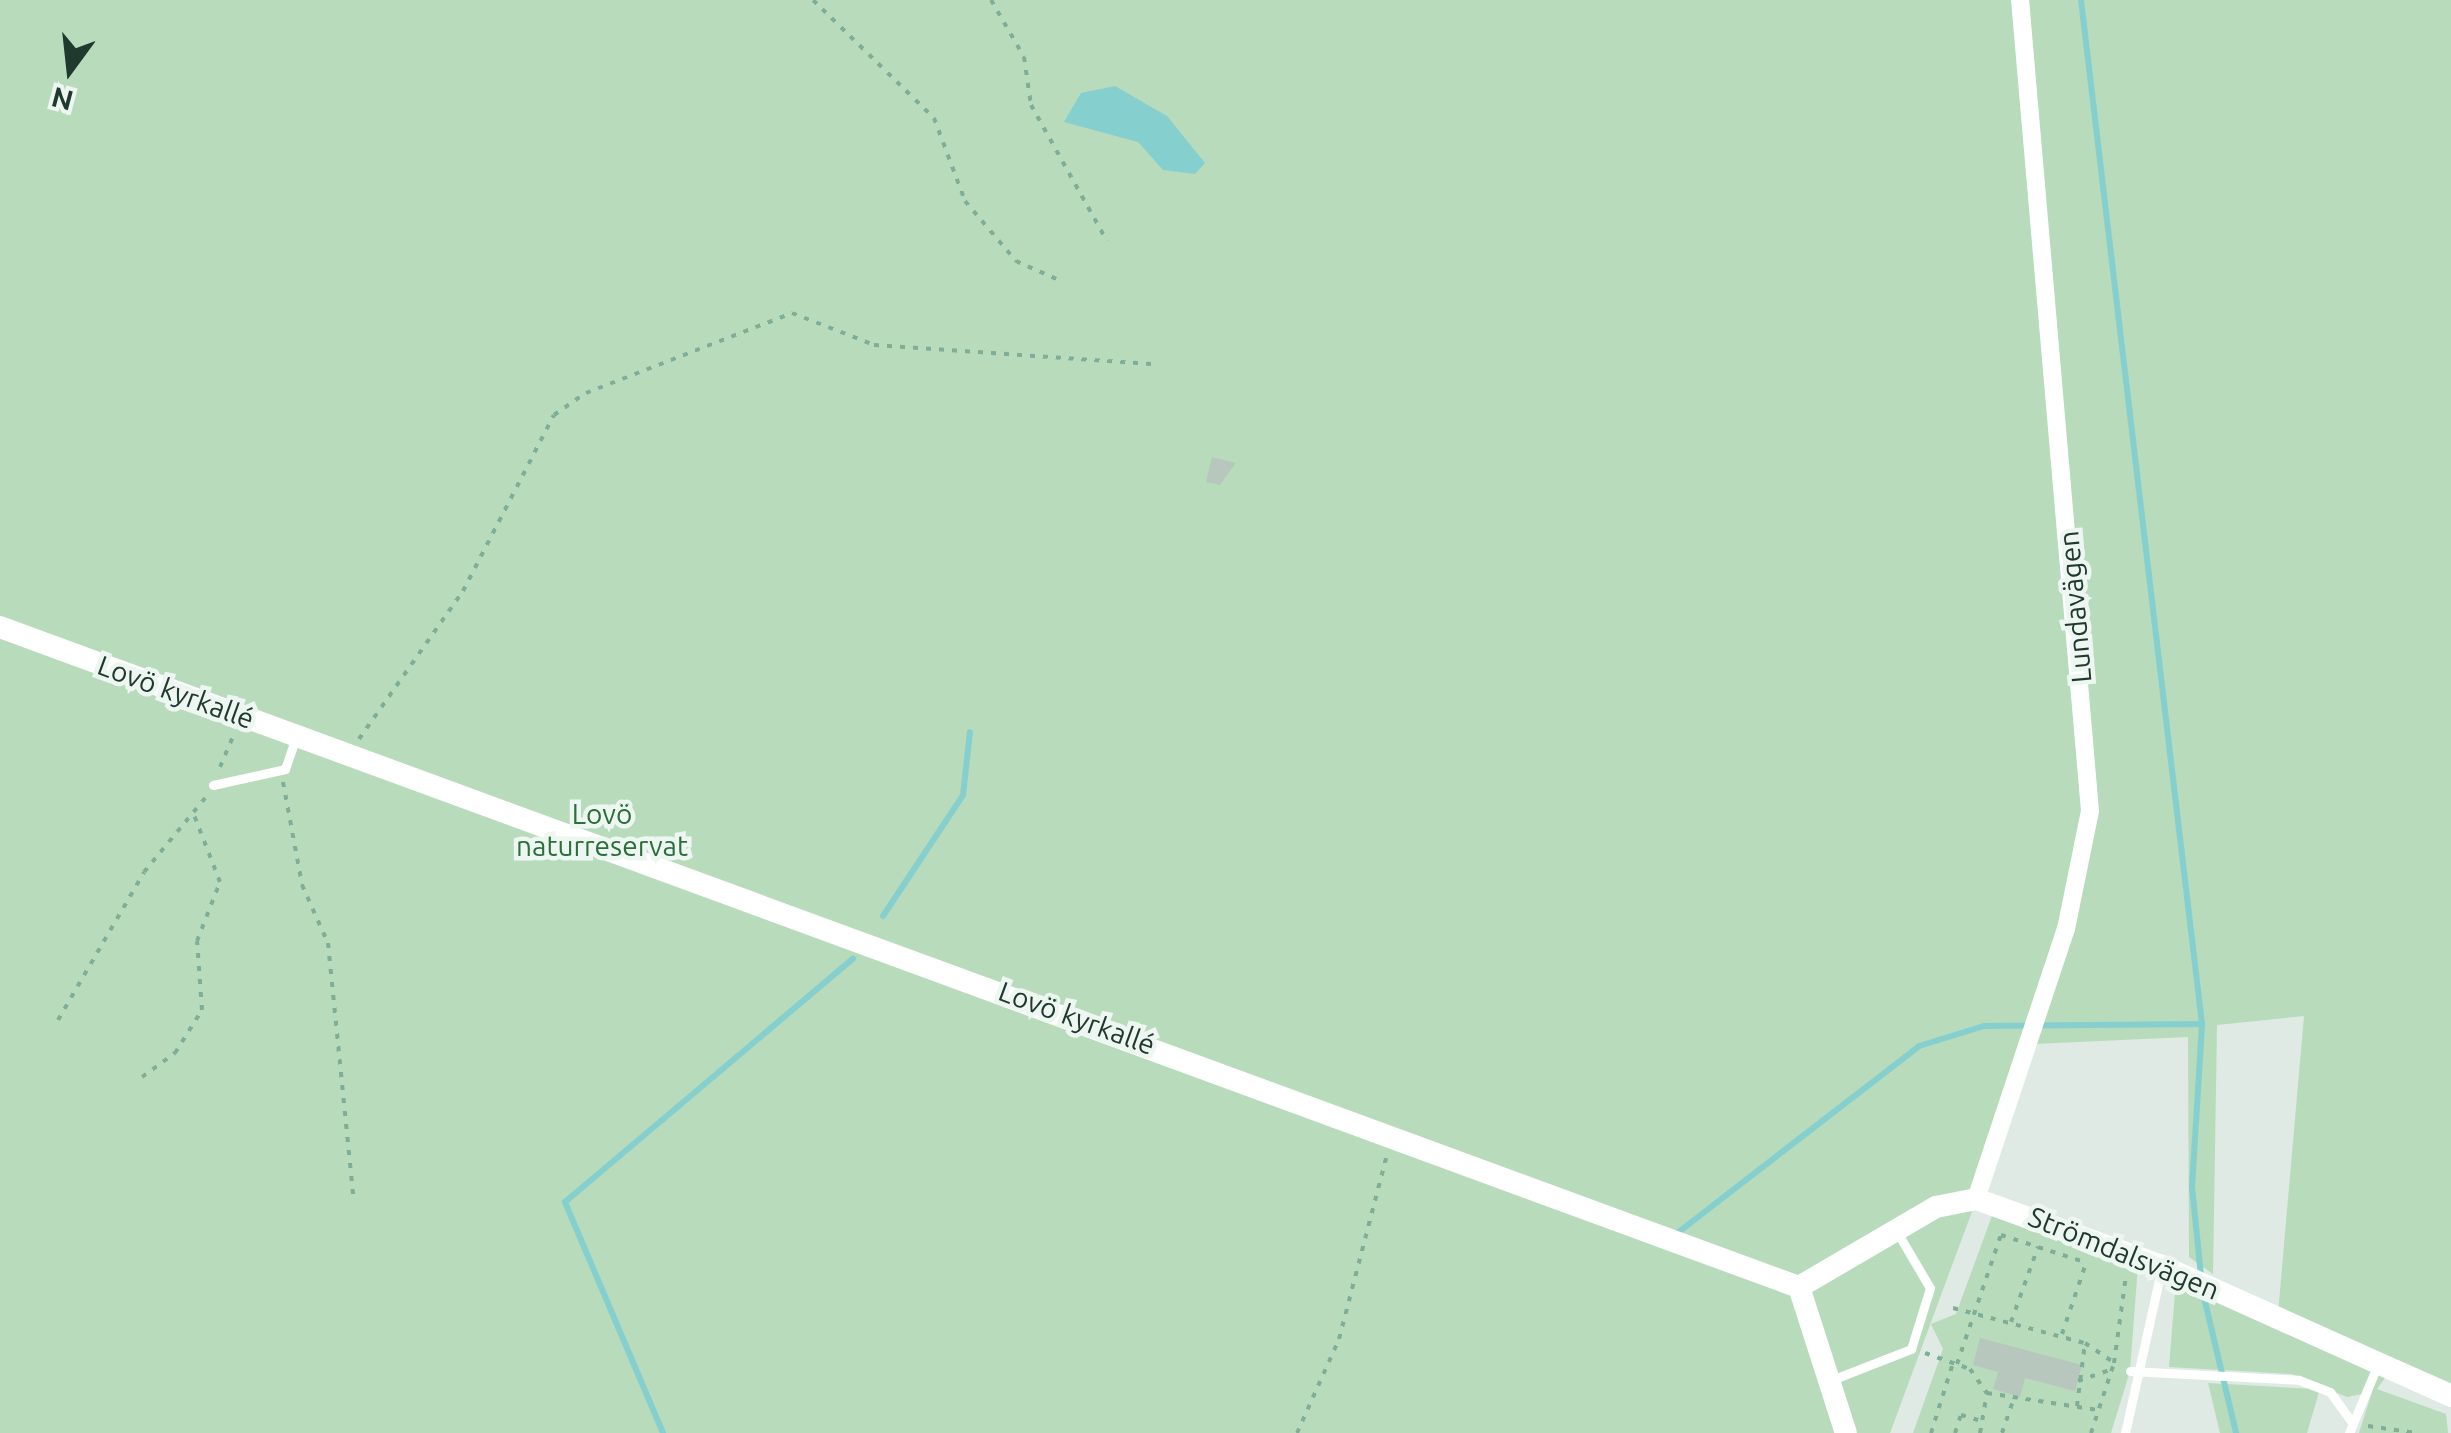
<!DOCTYPE html>
<meta charset="utf-8">
<style>
body{margin:0}
#map{position:relative;width:2451px;height:1433px;overflow:hidden;background:#deeae3;font-family:Ubuntu,sans-serif}
div>[style]{position:absolute}
[style*='--x']{left:calc(var(--x)*1px);top:calc(var(--y)*1px);width:calc(var(--w)*1px);rotate:calc(var(--a)*1deg)}
.green>*{inset:0;background:#b7dbbb}
.water>*{inset:0;background:#86cfcf}
.stream>*{height:6px;margin:-3px;padding:0 3px;transform-origin:3px;border-radius:3px;background:#86cfcf}
.building>*{inset:0;background:#b7c7be}
.path>*{height:4px;margin-top:-2px;transform-origin:0;background:repeating-linear-gradient(90deg,#7fad97 0 5px,transparent 0 13px)}
.service>*{height:9px;margin:-4.5px;padding:0 4.5px;transform-origin:4.5px;border-radius:4.5px;background:#fff}
.minor>*{height:18px;margin:-9px;padding:0 9px;transform-origin:9px;border-radius:9px;background:#fff}
.tertiary>*{height:22px;margin:-11px;padding:0 11px;transform-origin:11px;border-radius:11px;background:#fff}
span{translate:-50% -50%;white-space:nowrap;text-align:center;line-height:1.15;-webkit-text-stroke:9px #eef6f1;paint-order:stroke}
.street-label{font-size:28px;color:#20392e}
.park-label{font-size:28px;color:#2b6f3b}
.north{position:absolute;left:20px;top:20px;width:100px;height:100px;-webkit-text-stroke:8px #eef6f1;paint-order:stroke;rotate:195deg;font-size:28px;font-weight:700;line-height:40px;text-align:center;color:#20392e}
.north::after{content:'';display:block;margin:auto;width:35px;height:45px;background:#20392e;clip-path:polygon(50% 0,100% 100%,50% 72%,0 100%)}
</style>
<div id="map">
<div class="green">
<div style="clip-path:polygon(0 0,2451px 0,2451px 1383px,2398px 1360px,2377px 1389px,2446px 1414px,2448px 1433px,2359px 1433px,2372px 1392px,2347px 1397px,2292px 1374px,2169px 1367px,2176px 1280px,2277px 1325px,2304px 1016px,2217px 1025px,2213px 1274px,2189px 1257px,2188px 1037px,2034px 1044px,1890px 1433px,0 1433px)"></div>
<div style="clip-path:polygon(1993px 1213px,2138px 1265px,2130px 1371px,2111px 1433px,1913px 1433px,1943px 1349px,1931px 1324px,1956px 1314px)"></div>
<div style="clip-path:polygon(2208px 1383px,2314px 1389px,2319px 1392px,2307px 1433px,2220px 1433px)"></div>
</div>
<div class="water">
<div style="clip-path:polygon(1115px 86px,1167px 116px,1205px 163px,1195px 174px,1163px 170px,1138px 142px,1064px 122px,1081px 93px)"></div>
</div>
<div class="stream">
<div style="--x:2081;--y:0;--w:1031;--a:83.26"></div>
<div style="--x:2202;--y:1024;--w:163;--a:93.5"></div>
<div style="--x:2192;--y:1187;--w:89;--a:84.2"></div>
<div style="--x:883;--y:916;--w:145;--a:-56.5"></div>
<div style="--x:963;--y:795;--w:63;--a:-83.7"></div>
<div style="--x:1676;--y:1234;--w:307;--a:-37.7"></div>
<div style="--x:1919;--y:1046;--w:68;--a:-17.1"></div>
<div style="--x:1984;--y:1026;--w:218;--a:-0.5"></div>
<div style="--x:2203;--y:1293;--w:144;--a:76.7"></div>
<div style="--x:663;--y:1433;--w:251;--a:-113"></div>
<div style="--x:565;--y:1202;--w:377;--a:-40.2"></div>
</div>
<div class="building">
<div style="clip-path:polygon(1212px 457px,1236px 463px,1220px 485px,1206px 482px)"></div>
<div style="clip-path:polygon(1980px 1338px,2082px 1365px,2075px 1391px,2025px 1378px,2020px 1397px,1993px 1389px,1998px 1372px,1973px 1365px)"></div>
</div>
<div class="path">
<div style="--x:813;--y:0;--w:169;--a:44.3"></div>
<div style="--x:934;--y:118;--w:89;--a:69.5"></div>
<div style="--x:965;--y:201;--w:79;--a:49.6"></div>
<div style="--x:1016;--y:261;--w:49;--a:24"></div>
<div style="--x:991;--y:0;--w:66;--a:59.9"></div>
<div style="--x:1024;--y:57;--w:49;--a:81.7"></div>
<div style="--x:1031;--y:105;--w:156;--a:60.8"></div>
<div style="--x:359;--y:739;--w:181;--a:-54.9"></div>
<div style="--x:463;--y:591;--w:198;--a:-62.7"></div>
<div style="--x:554;--y:415;--w:39;--a:-35"></div>
<div style="--x:586;--y:393;--w:221;--a:-21.2"></div>
<div style="--x:792;--y:313;--w:88;--a:21.3"></div>
<div style="--x:874;--y:345;--w:282;--a:3.9"></div>
<div style="--x:220;--y:767;--w:36;--a:-67"></div>
<div style="--x:283;--y:782;--w:105;--a:79.5"></div>
<div style="--x:302;--y:885;--w:64;--a:65.9"></div>
<div style="--x:328;--y:943;--w:260;--a:84.3"></div>
<div style="--x:58;--y:1020;--w:171;--a:-59.8"></div>
<div style="--x:144;--y:872;--w:96;--a:-50.5"></div>
<div style="--x:142;--y:1077;--w:41;--a:-36"></div>
<div style="--x:175;--y:1053;--w:51;--a:-57.9"></div>
<div style="--x:202;--y:1010;--w:69;--a:-94.1"></div>
<div style="--x:197;--y:941;--w:63;--a:-68.7"></div>
<div style="--x:220;--y:882;--w:72;--a:-111.2"></div>
<div style="--x:1953;--y:1308;--w:137;--a:14.9"></div>
<div style="--x:2085;--y:1343;--w:34;--a:34"></div>
<div style="--x:2011;--y:1322;--w:80;--a:-70.2"></div>
<div style="--x:2062;--y:1334;--w:75;--a:-71.3"></div>
<div style="--x:1925;--y:1353;--w:48;--a:19.6"></div>
<div style="--x:1970;--y:1369;--w:29;--a:55"></div>
<div style="--x:1987;--y:1393;--w:112;--a:8.7"></div>
<div style="--x:1957;--y:1364;--w:136;--a:-71.2"></div>
<div style="--x:2001;--y:1235;--w:84;--a:18"></div>
<div style="--x:2078;--y:1381;--w:34;--a:-19"></div>
<div style="--x:2077;--y:1406;--w:64;--a:-82.8"></div>
<div style="--x:2368;--y:1426;--w:49;--a:8.1"></div>
<div style="--x:1297;--y:1433;--w:103;--a:-65.9"></div>
<div style="--x:1339;--y:1339;--w:187;--a:-75.4"></div>
<div style="--x:1931;--y:1433;--w:73;--a:-72.6"></div>
<div style="--x:1955;--y:1433;--w:19;--a:-72"></div>
<div style="--x:1961;--y:1415;--w:18;--a:16"></div>
<div style="--x:1980;--y:1433;--w:41;--a:-80.1"></div>
<div style="--x:2002;--y:1433;--w:36;--a:-71"></div>
<div style="--x:2091;--y:1433;--w:74;--a:-71.8"></div>
<div style="--x:2114;--y:1363;--w:89;--a:-82.2"></div>
</div>
<div class="service">
<div style="--x:213;--y:785;--w:74;--a:-12.5"></div>
<div style="--x:285;--y:769;--w:34;--a:-71"></div>
<div style="--x:2130;--y:1371;--w:169;--a:3"></div>
<div style="--x:2299;--y:1380;--w:33;--a:21"></div>
<div style="--x:2330;--y:1392;--w:39;--a:54"></div>
<div style="--x:1834;--y:1379;--w:83;--a:-21.3"></div>
<div style="--x:1911;--y:1349;--w:64;--a:-72.7"></div>
<div style="--x:1930;--y:1288;--w:65;--a:-120.5"></div>
<div style="--x:2125;--y:1433;--w:171;--a:-77.5"></div>
<div style="--x:2349;--y:1433;--w:73;--a:-67.3"></div>
</div>
<div class="minor">
<div style="--x:1976;--y:1199;--w:285;--a:-71.6"></div>
<div style="--x:2066;--y:929;--w:120;--a:-78.5"></div>
<div style="--x:2090;--y:811;--w:814;--a:-94.93"></div>
</div>
<div class="tertiary">
<div style="--x:0;--y:627;--w:1916;--a:20.15"></div>
<div style="--x:1799;--y:1287;--w:159;--a:-30.3"></div>
<div style="--x:1936;--y:1207;--w:41;--a:-11.3"></div>
<div style="--x:1976;--y:1199;--w:198;--a:19.8"></div>
<div style="--x:2162;--y:1266;--w:317;--a:24.2"></div>
<div style="--x:1799;--y:1287;--w:153;--a:72.2"></div>
</div>
<div class="street-label">
<span style="left:2075px;top:607px;rotate:-95deg">Lundavägen</span>
<span style="left:176px;top:692px;rotate:20deg">Lovö kyrkallé</span>
<span style="left:1077px;top:1018px;rotate:20deg">Lovö kyrkallé</span>
<span style="left:2124px;top:1253px;rotate:22deg">Strömdalsvägen</span>
</div>
<div class="park-label">
<span style="left:602px;top:830px">Lovö<br>naturreservat</span>
</div>
<div class="north">N</div>
</div>
